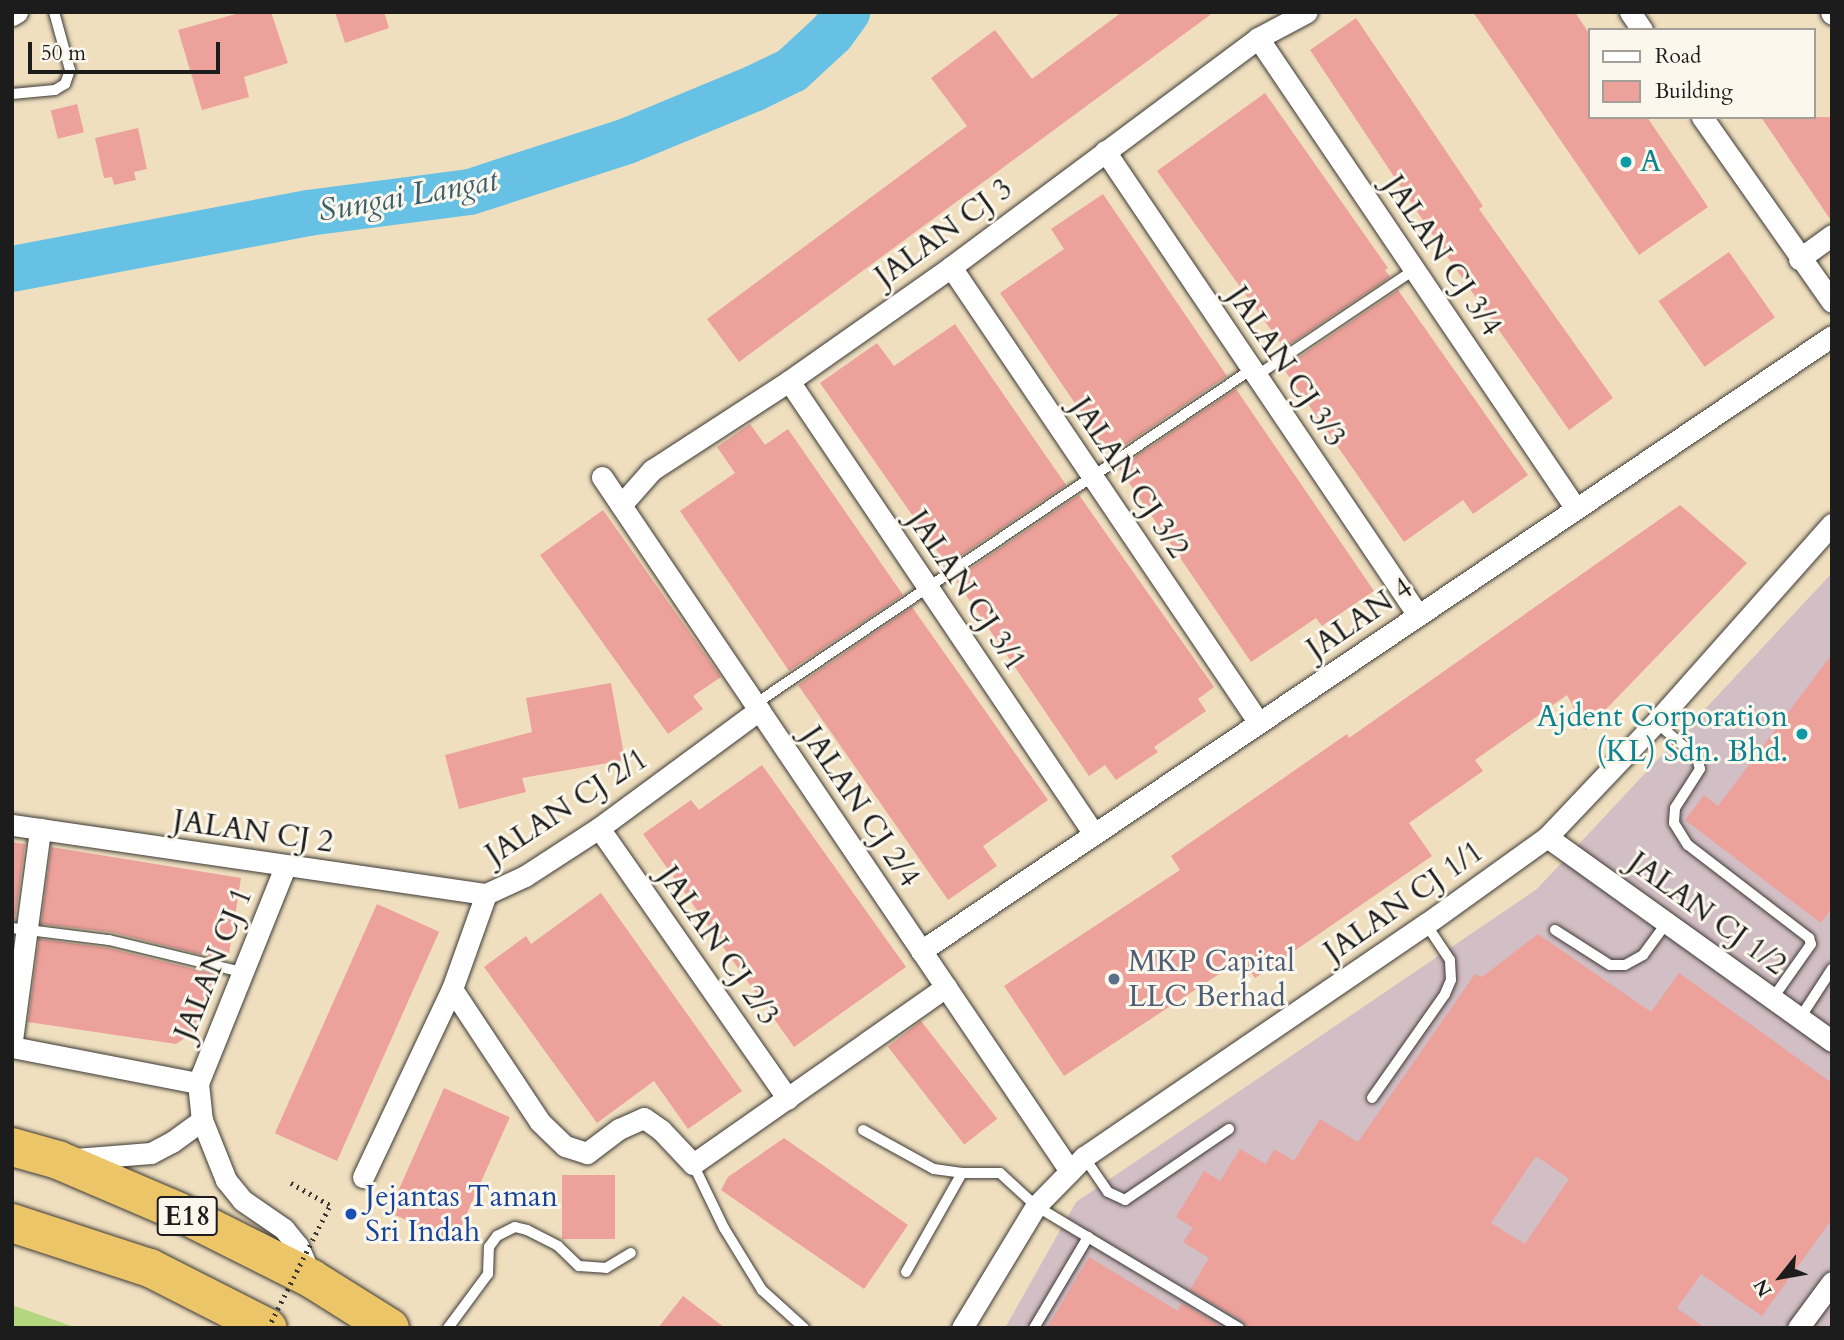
<!DOCTYPE html>
<style>
body{margin:0}
#map{position:relative;width:1844px;height:1340px;overflow:hidden;background:#efdfbf;font-family:Cardo,serif}
div>[style]{position:absolute}
[style*='--x']{left:calc(var(--x)*1px);top:calc(var(--y)*1px);width:calc(var(--w)*1px);rotate:calc(var(--a)*1deg)}
.industrial>*{inset:0;background:#d2bec5}
.green>*{inset:0;background:#b3d67e}
.river>*{height:46px;margin:-23px;padding:0 23px;transform-origin:23px;border-radius:23px;background:#66c1e4}
.building>*{inset:0;background:#eda19b;transform-origin:0 0}
.path>*{height:4.5px;margin-top:-2.25px;transform-origin:0;background:repeating-linear-gradient(90deg,#3c3934 0 2px,transparent 0 7px)}
.roads{filter:drop-shadow(0 0 2px #3c3934) drop-shadow(0 0 2px #3c3934)}
.service>*{height:10px;margin:-5px;padding:0 5px;transform-origin:5px;border-radius:5px;background:#fff}
.minor>*{height:21px;margin:-10.5px;padding:0 10.5px;transform-origin:10.5px;border-radius:10.5px;background:#fff}
.motorway>*{height:38px;margin:-19px;padding:0 19px;transform-origin:19px;border-radius:19px;background:#edc569}
.path-bridge>*{height:4.5px;margin-top:-2.25px;transform-origin:0;background:repeating-linear-gradient(90deg,#3c3934 0 2px,transparent 0 7px)}
.dots>*{width:19px;height:19px;translate:-50% -50%;box-sizing:border-box;border:4px solid #fbf7ec;border-radius:50%}
span{translate:-50% -50%;white-space:nowrap;text-align:center;line-height:1.15;-webkit-text-stroke:6px #fbf7ec;paint-order:stroke}
.shield-label span{padding:2px 5px;background:#fbf7ec;border:2px solid;border-radius:5px;-webkit-text-stroke-width:0}
.shield-label{font-size:28px;color:#1c1c1c;font-weight:700}
.culture-label{font-size:30px;color:#0d838f}
.left{translate:0 -50%;text-align:left}
.right{translate:-100% -50%;text-align:right}
.street-label{font-size:30px;color:#1c1c1c}
.service-label{font-size:30px;color:#4e5e75}
.transit-label{font-size:30px;color:#164399}
.water-label{font-size:32px;color:#3a5e6c;font-style:italic}
.frame{position:absolute;inset:0;border:14px solid #1c1c1c;pointer-events:none}
.legend{position:absolute;left:1588px;top:28px;width:228px;height:91px;box-sizing:border-box;background:#fbf7ec;border:2px solid #a29f99;margin:0;padding:9px 12px;list-style:none;font-size:21px;color:#1c1c1c}
.legend li{display:flex;align-items:center;gap:14px;height:35px}
.legend b{width:35px;border:2px solid #a29f99}
.north{position:absolute;left:1746px;top:1242px;width:70px;height:70px;-webkit-text-stroke:5px #fbf7ec;paint-order:stroke;rotate:239deg;font-size:19px;font-weight:700;line-height:28px;text-align:center;color:#1c1c1c}
.north::after{content:'';display:block;margin:auto;width:24px;height:32px;background:#1c1c1c;clip-path:polygon(50% 0,100% 100%,50% 72%,0 100%)}
.scale{position:absolute;left:28px;top:42px;width:192px;height:32px;box-sizing:border-box;border:4px solid #1c1c1c;border-top:0;padding-left:9px;font-size:21px;line-height:24px;white-space:nowrap;color:#1c1c1c;-webkit-text-stroke:5px #fbf7ec;paint-order:stroke}
</style>
<div id="map">
<div class="industrial">
<div style="clip-path:polygon(1832px 573px,1832px 1328px,1005px 1328px,1076px 1202px,1537px 889px)"></div>
</div>
<div class="green">
<div style="clip-path:polygon(12px 1305px,77px 1328px,12px 1328px)"></div>
</div>
<div class="river">
<div style="--x:12;--y:269;--w:301;--a:-10.7"></div>
<div style="--x:308;--y:213;--w:163;--a:-7.4"></div>
<div style="--x:470;--y:192;--w:165;--a:-18"></div>
<div style="--x:627;--y:141;--w:139;--a:-22.5"></div>
<div style="--x:755;--y:88;--w:41;--a:-25.9"></div>
<div style="--x:792;--y:70;--w:54;--a:-42.8"></div>
<div style="--x:832;--y:33;--w:26;--a:-54"></div>
</div>
<div class="building">
<div style="clip-path:polygon(243px 12px,271px 12px,288px 63px,244px 77px,249px 97px,202px 110px,178px 30px)"></div>
<div style="clip-path:polygon(335px 12px,384px 12px,389px 28px,345px 43px)"></div>
<div style="clip-path:polygon(1122px 12px,1214px 12px,739px 362px,707px 319px,967px 126px,931px 78px,995px 30px,1032px 79px)"></div>
<div style="clip-path:polygon(1473px 12px,1575px 12px,1590px 35px,1590px 117px,1647px 117px,1708px 207px,1639px 255px)"></div>
<div style="clip-path:polygon(1356px 18px,1483px 206px,1479px 209px,1613px 398px,1569px 430px,1446px 255px,1310px 50px)"></div>
<div style="clip-path:polygon(1265px 93px,1388px 268px,1385px 270px,1390px 277px,1284px 348px,1157px 171px)"></div>
<div style="left:77px;top:104px;width:29px;height:27px;rotate:76deg"></div>
<div style="clip-path:polygon(1761px 117px,1832px 117px,1832px 222px)"></div>
<div style="clip-path:polygon(138px 128px,147px 169px,134px 172px,136px 180px,114px 185px,112px 177px,104px 178px,95px 138px)"></div>
<div style="clip-path:polygon(1103px 194px,1227px 376px,1110px 455px,1000px 293px,1064px 249px,1051px 229px)"></div>
<div style="left:1729px;top:252px;width:80px;height:86px;rotate:55deg"></div>
<div style="clip-path:polygon(1398px 290px,1528px 475px,1473px 514px,1463px 500px,1404px 542px,1283px 368px)"></div>
<div style="clip-path:polygon(955px 324px,1066px 485px,947px 565px,820px 383px,877px 343px,894px 366px)"></div>
<div style="clip-path:polygon(1236px 389px,1374px 591px,1322px 626px,1316px 618px,1251px 662px,1119px 468px)"></div>
<div style="clip-path:polygon(750px 424px,765px 445px,788px 429px,903px 595px,789px 671px,680px 511px,735px 473px,717px 447px)"></div>
<div style="clip-path:polygon(1079px 495px,1214px 687px,1198px 699px,1206px 711px,1154px 747px,1158px 752px,1116px 780px,1105px 765px,1089px 776px,955px 579px)"></div>
<div style="clip-path:polygon(1680px 505px,1747px 563px,1586px 730px,1567px 695px,1475px 760px,1483px 771px,1409px 823px,1432px 856px,1255px 978px,1242px 959px,1064px 1076px,1004px 986px,1180px 870px,1171px 856px,1347px 734px,1349px 738px)"></div>
<div style="clip-path:polygon(603px 510px,721px 677px,693px 696px,703px 709px,668px 734px,540px 555px)"></div>
<div style="clip-path:polygon(912px 607px,1048px 800px,983px 846px,997px 866px,948px 900px,798px 685px)"></div>
<div style="clip-path:polygon(1832px 654px,1832px 908px,1821px 923px,1685px 820px,1704px 795px,1718px 806px)"></div>
<div style="clip-path:polygon(611px 683px,625px 760px,522px 778px,526px 792px,459px 809px,445px 755px,532px 732px,526px 698px)"></div>
<div style="clip-path:polygon(762px 765px,906px 967px,794px 1047px,643px 834px,691px 800px,699px 810px)"></div>
<div style="clip-path:polygon(12px 842px,25px 844px,15px 920px,12px 920px)"></div>
<div style="clip-path:polygon(51px 847px,241px 878px,229px 954px,225px 953px,223px 960px,111px 932px,41px 924px)"></div>
<div style="clip-path:polygon(601px 893px,742px 1091px,688px 1129px,654px 1081px,597px 1123px,484px 967px,526px 936px,531px 944px)"></div>
<div style="left:377px;top:904px;width:68px;height:251px;rotate:24deg"></div>
<div style="clip-path:polygon(evenodd,1538px 934px,1651px 1012px,1679px 973px,1832px 1083px,1832px 1219px,1762px 1316px,1701px 1274px,1677px 1308px,1705px 1328px,1247px 1328px,1243px 1321px,1190px 1290px,1209px 1258px,1183px 1242px,1193px 1228px,1176px 1217px,1204px 1171px,1220px 1181px,1240px 1149px,1266px 1164px,1274px 1149px,1294px 1161px,1320px 1119px,1358px 1142px,1475px 974px,1482px 977px,1538px 934px,1536px 1156px,1569px 1179px,1525px 1244px,1491px 1223px,1536px 1156px)"></div>
<div style="clip-path:polygon(39px 939px,108px 948px,218px 975px,200px 1028px,176px 1044px,28px 1022px)"></div>
<div style="left:921px;top:1021px;width:124px;height:42px;rotate:52deg"></div>
<div style="left:444px;top:1088px;width:72px;height:136px;rotate:24deg"></div>
<div style="clip-path:polygon(784px 1138px,908px 1225px,864px 1289px,721px 1190px,728px 1177px)"></div>
<div style="left:562px;top:1175px;width:53px;height:64px"></div>
<div style="clip-path:polygon(1089px 1257px,1178px 1311px,1182px 1303px,1223px 1328px,1047px 1328px)"></div>
<div style="clip-path:polygon(683px 1296px,725px 1328px,658px 1328px)"></div>
</div>
<div class="path">
<div style="--x:291;--y:1183;--w:45;--a:29.4"></div>
</div>
<div class="roads">
<div class="service">
<div style="--x:12;--y:94;--w:43;--a:-5.3"></div>
<div style="--x:55;--y:90;--w:12;--a:-31"></div>
<div style="--x:65;--y:84;--w:15;--a:-70"></div>
<div style="--x:70;--y:70;--w:60;--a:-105.4"></div>
<div style="--x:1256;--y:376;--w:192;--a:-33.9"></div>
<div style="--x:755;--y:704;--w:599;--a:-33.98"></div>
<div style="--x:1656;--y:722;--w:55;--a:41.3"></div>
<div style="--x:1697;--y:758;--w:11;--a:75"></div>
<div style="--x:1700;--y:769;--w:46;--a:122.7"></div>
<div style="--x:1675;--y:808;--w:15;--a:94"></div>
<div style="--x:1674;--y:823;--w:26;--a:58"></div>
<div style="--x:1688;--y:845;--w:153;--a:37.5"></div>
<div style="--x:1809;--y:938;--w:6;--a:72"></div>
<div style="--x:1811;--y:944;--w:66;--a:125.1"></div>
<div style="--x:12;--y:928;--w:98;--a:7.1"></div>
<div style="--x:109;--y:940;--w:136;--a:13.6"></div>
<div style="--x:1555;--y:930;--w:65;--a:32.5"></div>
<div style="--x:1610;--y:965;--w:15;--a:0"></div>
<div style="--x:1625;--y:965;--w:21;--a:-29"></div>
<div style="--x:1643;--y:955;--w:42;--a:-53.7"></div>
<div style="--x:1800;--y:1018;--w:59;--a:-56.9"></div>
<div style="--x:1372;--y:1098;--w:127;--a:-54.9"></div>
<div style="--x:1445;--y:994;--w:15;--a:-67"></div>
<div style="--x:1451;--y:980;--w:20;--a:-93"></div>
<div style="--x:1450;--y:960;--w:43;--a:-123.7"></div>
<div style="--x:863;--y:1130;--w:81;--a:28.8"></div>
<div style="--x:934;--y:1169;--w:28;--a:8"></div>
<div style="--x:962;--y:1173;--w:38;--a:0"></div>
<div style="--x:1000;--y:1173;--w:49;--a:42.5"></div>
<div style="--x:1036;--y:1206;--w:237;--a:31"></div>
<div style="--x:1084;--y:1157;--w:42;--a:55.6"></div>
<div style="--x:1108;--y:1192;--w:19;--a:25"></div>
<div style="--x:1125;--y:1200;--w:126;--a:-34.3"></div>
<div style="--x:693;--y:1164;--w:71;--a:64.2"></div>
<div style="--x:724;--y:1228;--w:73;--a:58.5"></div>
<div style="--x:762;--y:1290;--w:57;--a:42.1"></div>
<div style="--x:906;--y:1272;--w:114;--a:-60.5"></div>
<div style="--x:448;--y:1328;--w:67;--a:-53.5"></div>
<div style="--x:488;--y:1274;--w:27;--a:-88"></div>
<div style="--x:489;--y:1247;--w:14;--a:-54"></div>
<div style="--x:497;--y:1236;--w:20;--a:-27"></div>
<div style="--x:515;--y:1227;--w:12;--a:14"></div>
<div style="--x:527;--y:1230;--w:35;--a:27"></div>
<div style="--x:558;--y:1246;--w:29;--a:44"></div>
<div style="--x:579;--y:1266;--w:27;--a:4"></div>
<div style="--x:606;--y:1268;--w:29;--a:-31"></div>
<div style="--x:1034;--y:1328;--w:106;--a:-59.3"></div>
</div>
<div class="minor">
<div style="--x:1630;--y:12;--w:22;--a:56"></div>
<div style="--x:1831;--y:12;--w:2;--a:63"></div>
<div style="--x:12;--y:15;--w:6;--a:-31"></div>
<div style="--x:1258;--y:38;--w:568;--a:55.97"></div>
<div style="--x:1702;--y:117;--w:226;--a:54.9"></div>
<div style="--x:1105;--y:151;--w:560;--a:56"></div>
<div style="--x:1799;--y:259;--w:41;--a:-36"></div>
<div style="--x:951;--y:267;--w:550;--a:55.96"></div>
<div style="--x:789;--y:381;--w:546;--a:56.05"></div>
<div style="--x:602;--y:477;--w:837;--a:56.01"></div>
<div style="--x:621;--y:505;--w:47;--a:-48.5"></div>
<div style="--x:652;--y:470;--w:163;--a:-33"></div>
<div style="--x:789;--y:381;--w:198;--a:-35.1"></div>
<div style="--x:951;--y:267;--w:383;--a:-36.7"></div>
<div style="--x:1258;--y:38;--w:55;--a:-28"></div>
<div style="--x:12;--y:825;--w:479;--a:8.3"></div>
<div style="--x:599;--y:828;--w:330;--a:55.1"></div>
<div style="--x:1547;--y:837;--w:350;--a:35.6"></div>
<div style="--x:285;--y:867;--w:233;--a:111.9"></div>
<div style="--x:198;--y:1083;--w:37;--a:84"></div>
<div style="--x:202;--y:1120;--w:65;--a:68.2"></div>
<div style="--x:226;--y:1180;--w:26;--a:51"></div>
<div style="--x:242;--y:1200;--w:51;--a:34.6"></div>
<div style="--x:284;--y:1229;--w:22;--a:51"></div>
<div style="--x:298;--y:1246;--w:34;--a:67"></div>
<div style="--x:921;--y:951;--w:1099;--a:-34.02"></div>
<div style="--x:452;--y:989;--w:159;--a:56.5"></div>
<div style="--x:540;--y:1122;--w:35;--a:44"></div>
<div style="--x:565;--y:1146;--w:23;--a:18"></div>
<div style="--x:587;--y:1153;--w:40;--a:-37"></div>
<div style="--x:619;--y:1129;--w:27;--a:-24"></div>
<div style="--x:644;--y:1118;--w:21;--a:35"></div>
<div style="--x:661;--y:1130;--w:47;--a:46.7"></div>
<div style="--x:693;--y:1164;--w:309;--a:-35"></div>
<div style="--x:12;--y:1040;--w:213;--a:-82.4"></div>
<div style="--x:12;--y:1047;--w:189;--a:11"></div>
<div style="--x:75;--y:1159;--w:76;--a:-4.5"></div>
<div style="--x:151;--y:1153;--w:24;--a:-28"></div>
<div style="--x:172;--y:1142;--w:37;--a:-36"></div>
<div style="--x:363;--y:1177;--w:208;--a:-64.7"></div>
<div style="--x:452;--y:989;--w:101;--a:-70.3"></div>
<div style="--x:486;--y:894;--w:43;--a:-24.8"></div>
<div style="--x:525;--y:876;--w:88;--a:-33"></div>
<div style="--x:599;--y:828;--w:199;--a:-36.4"></div>
<div style="--x:962;--y:1328;--w:143;--a:-58.8"></div>
<div style="--x:1036;--y:1206;--w:69;--a:-45.6"></div>
<div style="--x:1084;--y:1157;--w:414;--a:-34.3"></div>
<div style="--x:1426;--y:924;--w:149;--a:-35.7"></div>
<div style="--x:1547;--y:837;--w:158;--a:-46.5"></div>
<div style="--x:1656;--y:722;--w:265;--a:-48.4"></div>
<div style="--x:1798;--y:1328;--w:57;--a:-53.5"></div>
</div>
<div class="motorway">
<div style="--x:12;--y:1147;--w:48;--a:15.8"></div>
<div style="--x:58;--y:1160;--w:129;--a:23.2"></div>
<div style="--x:177;--y:1211;--w:151;--a:26.7"></div>
<div style="--x:312;--y:1279;--w:92;--a:32.1"></div>
<div style="--x:12;--y:1223;--w:145;--a:18.1"></div>
<div style="--x:150;--y:1268;--w:132;--a:27"></div>
</div>
</div>
<div class="path-bridge">
<div style="--x:268;--y:1328;--w:138;--a:-63.2"></div>
</div>
<div class="dots">
<div style="left:1626px;top:162px;background:#0f9aa8"></div>
<div style="left:1802px;top:734px;background:#0f9aa8"></div>
<div style="left:1114px;top:979px;background:#5c6f8a"></div>
<div style="left:351px;top:1214px;background:#1a4fb4"></div>
</div>
<div class="shield-label">
<span style="left:187px;top:1216px">E18</span>
</div>
<div class="culture-label">
<span class="left" style="left:1640px;top:162px">A</span>
<span class="right" style="left:1788px;top:734px">Ajdent Corporation<br>(KL) Sdn. Bhd.</span>
</div>
<div class="street-label">
<span style="left:944px;top:233px;rotate:-36deg">JALAN CJ 3</span>
<span style="left:1442px;top:256px;rotate:56deg">JALAN CJ 3/4</span>
<span style="left:1286px;top:367px;rotate:56deg">JALAN CJ 3/3</span>
<span style="left:1129px;top:478px;rotate:56deg">JALAN CJ 3/2</span>
<span style="left:966px;top:591px;rotate:56deg">JALAN CJ 3/1</span>
<span style="left:1360px;top:619px;rotate:-34deg">JALAN 4</span>
<span style="left:567px;top:807px;rotate:-33deg">JALAN CJ 2/1</span>
<span style="left:860px;top:807px;rotate:56deg">JALAN CJ 2/4</span>
<span style="left:253px;top:832px;rotate:8deg">JALAN CJ 2</span>
<span style="left:1404px;top:902px;rotate:-35deg">JALAN CJ 1/1</span>
<span style="left:1707px;top:914px;rotate:36deg">JALAN CJ 1/2</span>
<span style="left:718px;top:946px;rotate:55deg">JALAN CJ 2/3</span>
<span style="left:214px;top:964px;rotate:-68deg">JALAN CJ 1</span>
</div>
<div class="service-label">
<span class="left" style="left:1128px;top:979px">MKP Capital<br>LLC Berhad</span>
</div>
<div class="transit-label">
<span class="left" style="left:365px;top:1214px">Jejantas Taman<br>Sri Indah</span>
</div>
<div class="water-label">
<span style="left:408px;top:196px;rotate:-10deg">Sungai Langat</span>
</div>
<div class="frame"></div>
<ul class="legend">
<li><b style="height:9px;background:#fff"></b>Road</li>
<li><b style="height:19px;background:#eda19b"></b>Building</li>
</ul>
<div class="north">N</div>
<div class="scale">50 m</div>
</div>
